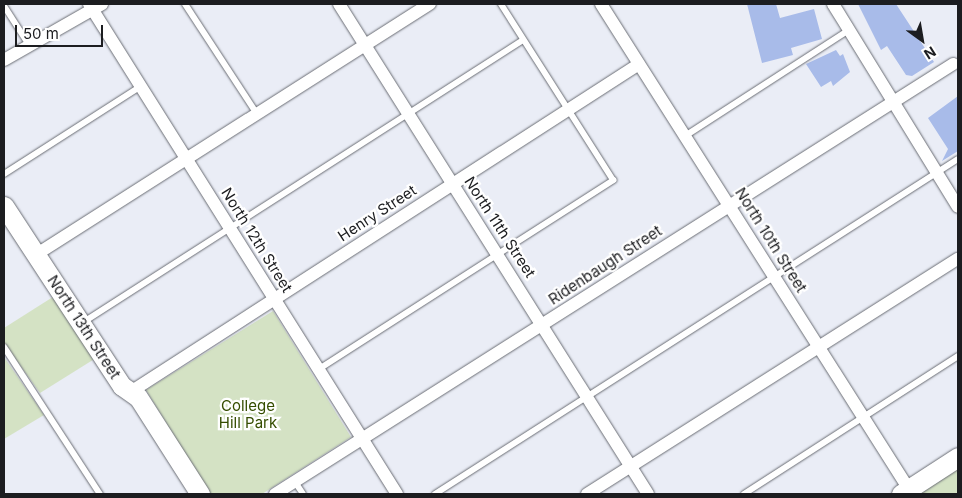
<!DOCTYPE html>
<style>
body{margin:0}
#map{position:relative;width:962px;height:498px;overflow:hidden;background:#eaedf6;font-family:Inter,sans-serif}
div>[style]{position:absolute}
[style*='--x']{left:calc(var(--x)*1px);top:calc(var(--y)*1px);width:calc(var(--w)*1px);rotate:calc(var(--a)*1deg)}
.green>*{inset:0;background:#d4e2c4}
.building>*{inset:0;background:#a8bbe9}
.roads{filter:drop-shadow(0 0 1px #6a6d74) drop-shadow(0 0 1px #6a6d74)}
.lane>*{height:6px;margin:-3px;padding:0 3px;transform-origin:3px;border-radius:3px;background:#fff}
.street>*{height:12px;margin:-6px;padding:0 6px;transform-origin:6px;border-radius:6px;background:#fff}
.secondary>*{height:19px;margin:-9.5px;padding:0 9.5px;transform-origin:9.5px;border-radius:9.5px;background:#fff}
span{translate:-50% -50%;white-space:nowrap;text-align:center;line-height:1.15;-webkit-text-stroke:4.5px #fff;paint-order:stroke}
.street-label{font-size:15px;color:#1c1d20}
.park-label{font-size:15px;color:#354d00}
.frame{position:absolute;inset:0;border:5px solid #1c1d20;pointer-events:none}
.north{position:absolute;left:897px;top:15px;width:50px;height:50px;-webkit-text-stroke:4px #fff;paint-order:stroke;rotate:148deg;font-size:14px;font-weight:700;line-height:20px;text-align:center;color:#1c1d20}
.north::after{content:'';display:block;margin:auto;width:18px;height:22px;background:#1c1d20;clip-path:polygon(50% 0,100% 100%,50% 72%,0 100%)}
.scale{position:absolute;left:15px;top:25px;width:88px;height:22px;box-sizing:border-box;border:2px solid #1c1d20;border-top:0;padding-left:6px;font-size:15px;line-height:18px;white-space:nowrap;color:#1c1d20;-webkit-text-stroke:4px #fff;paint-order:stroke}
</style>
<div id="map">
<div class="green">
<div style="clip-path:polygon(56px 295px,96px 358px,40px 393px,4px 343px,4px 328px)"></div>
<div style="clip-path:polygon(273px 311px,351px 437px,262px 494px,210px 494px,146px 390px)"></div>
<div style="clip-path:polygon(4px 357px,44px 415px,4px 439px)"></div>
<div style="clip-path:polygon(958px 466px,958px 494px,922px 494px,922px 491px)"></div>
</div>
<div class="building">
<div style="clip-path:polygon(747px 4px,776px 4px,780px 18px,814px 9px,822px 39px,791px 48px,793px 55px,762px 63px)"></div>
<div style="clip-path:polygon(858px 4px,896px 4px,934px 62px,912px 76px,906px 75px,887px 46px,881px 50px)"></div>
<div style="clip-path:polygon(836px 50px,840px 56px,843px 54px,850px 72px,833px 86px,831px 81px,821px 87px,806px 64px)"></div>
<div style="clip-path:polygon(958px 96px,958px 151px,942px 161px,948px 149px,928px 118px)"></div>
</div>
<div class="roads">
<div class="lane">
<div style="--x:185;--y:4;--w:131;--a:56.8"></div>
<div style="--x:4;--y:6;--w:46;--a:57.3"></div>
<div style="--x:685;--y:136;--w:195;--a:-32.9"></div>
<div style="--x:4;--y:174;--w:163;--a:-32.7"></div>
<div style="--x:82;--y:323;--w:524;--a:-32.69"></div>
<div style="--x:4;--y:347;--w:176;--a:56.9"></div>
<div style="--x:319;--y:369;--w:350;--a:-32.7"></div>
<div style="--x:613;--y:180;--w:209;--a:-122.5"></div>
<div style="--x:295;--y:482;--w:14;--a:56"></div>
<div style="--x:435;--y:494;--w:621;--a:-32.64"></div>
<div style="--x:744;--y:494;--w:255;--a:-32.8"></div>
</div>
<div class="street">
<div style="--x:89;--y:4;--w:579;--a:57.85"></div>
<div style="--x:339;--y:4;--w:579;--a:57.76"></div>
<div style="--x:601;--y:4;--w:580;--a:57.6"></div>
<div style="--x:833;--y:4;--w:238;--a:58.4"></div>
<div style="--x:4;--y:60;--w:113;--a:-29.7"></div>
<div style="--x:37;--y:254;--w:466;--a:-32.5"></div>
<div style="--x:132;--y:391;--w:603;--a:-32.82"></div>
<div style="--x:275;--y:494;--w:803;--a:-32.38"></div>
<div style="--x:587;--y:494;--w:439;--a:-32.4"></div>
</div>
<div class="secondary">
<div style="--x:4;--y:206;--w:215;--a:56.8"></div>
<div style="--x:122;--y:386;--w:19;--a:35"></div>
<div style="--x:138;--y:397;--w:115;--a:57.4"></div>
<div style="--x:901;--y:494;--w:68;--a:-33"></div>
</div>
</div>
<div class="street-label">
<span style="left:377px;top:213px;rotate:-33deg">Henry Street</span>
<span style="left:500px;top:227px;rotate:57deg">North 11th Street</span>
<span style="left:257px;top:240px;rotate:58deg">North 12th Street</span>
<span style="left:771px;top:240px;rotate:58deg">North 10th Street</span>
<span style="left:605px;top:265px;rotate:-33deg">Ridenbaugh Street</span>
<span style="left:84px;top:327px;rotate:57deg">North 13th Street</span>
</div>
<div class="park-label">
<span style="left:248px;top:414px">College<br>Hill Park</span>
</div>
<div class="frame"></div>
<div class="north">N</div>
<div class="scale">50 m</div>
</div>
